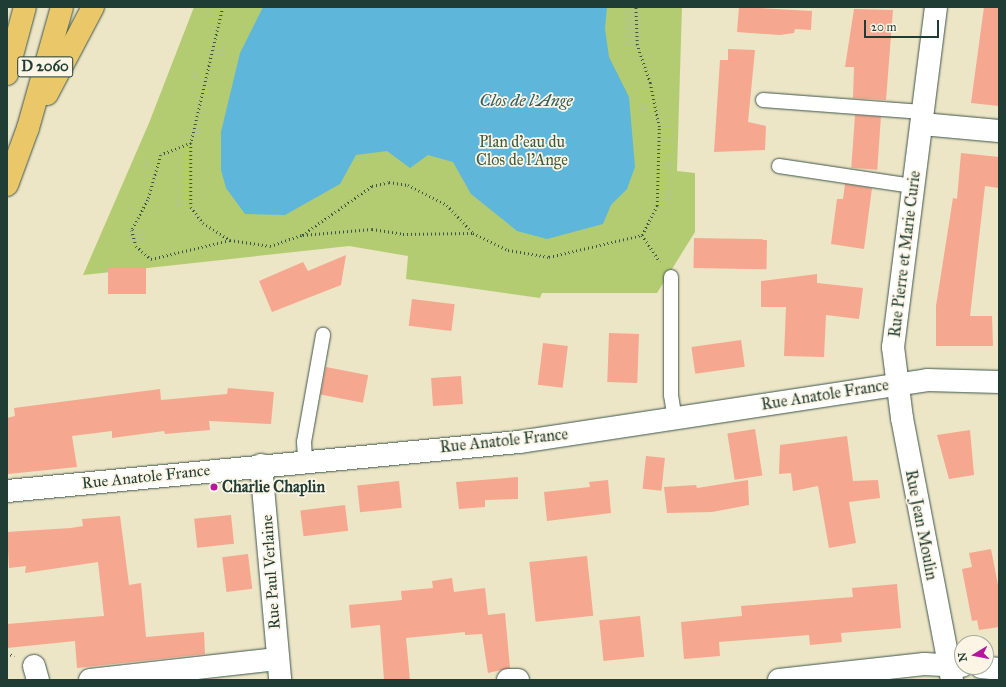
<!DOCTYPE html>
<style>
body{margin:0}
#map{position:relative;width:1006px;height:687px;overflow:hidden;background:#ece5c6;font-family:"IM FELL Great Primer",serif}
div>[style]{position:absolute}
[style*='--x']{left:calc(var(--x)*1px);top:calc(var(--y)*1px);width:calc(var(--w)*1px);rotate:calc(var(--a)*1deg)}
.green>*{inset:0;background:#b3cc71}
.water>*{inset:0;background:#5eb6db}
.building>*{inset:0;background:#f6a78f;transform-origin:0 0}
.path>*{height:2.5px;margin-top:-1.25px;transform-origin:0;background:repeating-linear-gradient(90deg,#3e564a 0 1px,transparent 0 4px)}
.roads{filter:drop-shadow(0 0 1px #3e564a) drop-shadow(0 0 1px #3e564a)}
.lane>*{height:14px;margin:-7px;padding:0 7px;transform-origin:7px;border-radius:7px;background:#fff}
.street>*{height:22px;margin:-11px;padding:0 11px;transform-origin:11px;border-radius:11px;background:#fff}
.primary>*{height:22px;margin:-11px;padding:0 11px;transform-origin:11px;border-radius:11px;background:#eac769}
.dots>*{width:11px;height:11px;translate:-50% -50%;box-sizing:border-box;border:2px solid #fcf5e5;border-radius:50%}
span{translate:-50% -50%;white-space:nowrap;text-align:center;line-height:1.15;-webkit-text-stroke:3.5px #fcf5e5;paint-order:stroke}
.shield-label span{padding:1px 3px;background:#fcf5e5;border:1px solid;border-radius:3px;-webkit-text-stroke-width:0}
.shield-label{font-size:15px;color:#1f3d34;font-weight:700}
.park-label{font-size:16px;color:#3d5a40}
.street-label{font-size:16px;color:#1f3d34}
.poi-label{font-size:16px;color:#1f3d34;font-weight:700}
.left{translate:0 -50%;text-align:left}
.water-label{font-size:17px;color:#2f5b5e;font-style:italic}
.frame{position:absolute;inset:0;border:8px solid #1f3d34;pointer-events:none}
.north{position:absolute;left:954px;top:635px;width:40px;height:40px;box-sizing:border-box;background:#fcf5e5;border:1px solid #a4ab9e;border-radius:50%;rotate:260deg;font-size:11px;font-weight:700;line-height:16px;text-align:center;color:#1f3d34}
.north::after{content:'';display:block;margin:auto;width:14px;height:18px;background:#b5179e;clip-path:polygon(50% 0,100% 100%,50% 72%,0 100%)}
.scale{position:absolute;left:864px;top:20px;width:75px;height:18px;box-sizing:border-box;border:2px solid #1f3d34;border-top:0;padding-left:5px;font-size:12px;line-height:14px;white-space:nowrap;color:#1f3d34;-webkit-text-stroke:3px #fcf5e5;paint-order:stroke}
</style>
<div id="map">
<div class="green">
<div style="clip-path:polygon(194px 7px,682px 7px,677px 171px,695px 173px,695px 232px,657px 293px,542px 293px,540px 298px,406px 279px,408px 256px,349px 246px,83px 275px,149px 123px)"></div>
</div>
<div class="water">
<div style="clip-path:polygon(263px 7px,607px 7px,605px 29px,609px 57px,629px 97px,635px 167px,627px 189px,611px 205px,603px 224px,547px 239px,517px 231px,496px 214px,471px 194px,453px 162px,428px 155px,410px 168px,387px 151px,356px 155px,340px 184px,285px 215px,245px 214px,226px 188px,221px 170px,221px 132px,240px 53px)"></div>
</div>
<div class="building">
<div style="clip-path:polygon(739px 7px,812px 11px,811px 30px,795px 29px,794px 33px,780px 35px,737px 32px)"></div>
<div style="clip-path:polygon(984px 7px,999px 7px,999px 106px,971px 103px)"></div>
<div style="clip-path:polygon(854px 9px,893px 10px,886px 100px,853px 98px,854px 67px,845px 67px)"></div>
<div style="clip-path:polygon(728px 49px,755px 50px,748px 122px,766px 126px,765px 150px,714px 152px,720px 60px,728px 60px)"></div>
<div style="left:855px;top:115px;width:26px;height:53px;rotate:4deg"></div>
<div style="clip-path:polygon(961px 153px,999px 157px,999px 188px,985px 186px,970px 316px,992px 316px,993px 346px,936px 346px,936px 306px,953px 198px,957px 199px)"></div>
<div style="clip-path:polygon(845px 184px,872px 188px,864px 249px,831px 244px,837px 199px,843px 199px)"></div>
<div style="left:694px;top:238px;width:73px;height:30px;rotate:1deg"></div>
<div style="clip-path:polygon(346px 255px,341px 285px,272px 312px,259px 281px,303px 262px,308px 271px)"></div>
<div style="left:146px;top:268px;width:26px;height:38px;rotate:90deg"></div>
<div style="clip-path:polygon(817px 274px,817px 283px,863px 288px,859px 319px,826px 315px,824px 357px,784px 356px,786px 307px,761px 307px,761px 281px)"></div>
<div style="left:412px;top:299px;width:43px;height:27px;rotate:7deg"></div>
<div style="left:609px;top:333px;width:30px;height:49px;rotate:2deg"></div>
<div style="left:741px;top:340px;width:27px;height:50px;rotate:82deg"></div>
<div style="left:543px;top:343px;width:25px;height:42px;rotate:7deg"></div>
<div style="left:326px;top:367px;width:43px;height:28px;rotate:11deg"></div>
<div style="left:461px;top:376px;width:28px;height:30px;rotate:86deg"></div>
<div style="clip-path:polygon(228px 388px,274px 392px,271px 424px,209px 421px,210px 430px,165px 434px,164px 431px,112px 438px,112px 431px,72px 436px,77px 467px,8px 474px,7px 418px,15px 416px,14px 408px,160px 389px,161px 400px,227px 394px)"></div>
<div style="left:755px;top:429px;width:47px;height:28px;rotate:81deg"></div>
<div style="clip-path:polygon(970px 430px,974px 475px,949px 479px,937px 435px)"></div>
<div style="clip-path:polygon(847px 436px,853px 481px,878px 480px,880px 498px,849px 502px,856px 543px,829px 548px,818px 486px,793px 491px,791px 473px,779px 474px,780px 445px)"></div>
<div style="left:646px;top:456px;width:19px;height:33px;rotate:6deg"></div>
<div style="clip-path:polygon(518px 477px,518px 499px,485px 500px,485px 507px,459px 509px,456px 482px)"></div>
<div style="clip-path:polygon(608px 480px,611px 513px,547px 521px,544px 492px,590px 487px,589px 482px)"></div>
<div style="clip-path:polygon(748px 480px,749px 505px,712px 512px,667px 513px,664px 487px,696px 485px,697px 488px)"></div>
<div style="left:399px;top:481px;width:27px;height:42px;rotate:84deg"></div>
<div style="left:345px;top:505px;width:26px;height:45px;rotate:83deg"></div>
<div style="left:231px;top:515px;width:29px;height:37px;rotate:84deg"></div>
<div style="clip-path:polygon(120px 516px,129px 585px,141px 583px,146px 637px,204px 632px,205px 654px,77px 668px,75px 641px,7px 648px,7px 624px,104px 616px,98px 562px,25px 573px,26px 566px,9px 568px,7px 532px,71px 528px,83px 526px,82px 519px)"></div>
<div style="clip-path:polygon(991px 549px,999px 590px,999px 627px,979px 630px,977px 620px,972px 621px,962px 569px,972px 567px,969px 553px)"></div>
<div style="left:248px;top:554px;width:35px;height:26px;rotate:83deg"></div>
<div style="left:587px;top:556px;width:60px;height:58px;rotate:84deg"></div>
<div style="clip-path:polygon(452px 578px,454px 592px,485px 588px,488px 615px,505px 613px,510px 668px,488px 673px,482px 634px,465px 635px,465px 632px,406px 638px,410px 680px,384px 680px,380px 625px,351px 628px,349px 605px,402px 600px,401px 591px,433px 588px,432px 581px)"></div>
<div style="clip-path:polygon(897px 584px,901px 628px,841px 633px,842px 642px,810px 645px,809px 635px,719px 642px,720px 656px,684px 659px,681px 622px,742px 616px,741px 606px,853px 597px,852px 588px)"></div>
<div style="left:640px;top:616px;width:41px;height:41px;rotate:84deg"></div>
</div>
<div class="path">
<div style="--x:223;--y:7;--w:140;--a:103.2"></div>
<div style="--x:191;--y:143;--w:64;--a:90"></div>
<div style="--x:191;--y:207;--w:20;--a:53"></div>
<div style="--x:203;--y:223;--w:32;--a:32"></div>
<div style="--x:230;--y:240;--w:40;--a:8.5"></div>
<div style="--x:270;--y:246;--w:34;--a:-19"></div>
<div style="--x:302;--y:235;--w:85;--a:-35"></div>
<div style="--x:372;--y:186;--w:17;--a:-13"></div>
<div style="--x:389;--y:182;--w:19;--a:9"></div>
<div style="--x:408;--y:185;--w:44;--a:27.1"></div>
<div style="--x:447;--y:205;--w:38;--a:47"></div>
<div style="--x:473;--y:233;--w:39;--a:26"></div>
<div style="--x:508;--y:250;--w:42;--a:9.7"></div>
<div style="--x:549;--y:257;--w:96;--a:-13.3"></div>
<div style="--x:642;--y:235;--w:33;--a:-63"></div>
<div style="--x:657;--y:206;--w:79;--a:-88.5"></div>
<div style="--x:659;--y:127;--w:45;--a:-101.6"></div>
<div style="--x:650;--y:83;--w:40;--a:-108.9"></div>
<div style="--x:637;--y:45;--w:38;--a:-92"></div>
<div style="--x:191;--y:143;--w:32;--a:158"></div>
<div style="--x:161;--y:155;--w:47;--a:106.1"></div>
<div style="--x:148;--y:200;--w:34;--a:118"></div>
<div style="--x:132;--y:230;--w:16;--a:76"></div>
<div style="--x:136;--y:246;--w:20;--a:41"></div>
<div style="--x:151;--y:259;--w:81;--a:-13.5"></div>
<div style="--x:303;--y:235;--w:69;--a:-5"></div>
<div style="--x:372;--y:229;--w:31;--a:9"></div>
<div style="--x:403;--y:234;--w:70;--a:-0.8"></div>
<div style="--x:642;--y:235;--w:32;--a:56"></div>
<div style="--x:7;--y:653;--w:8;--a:23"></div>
</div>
<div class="roads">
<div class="lane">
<div style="--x:763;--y:100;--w:160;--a:4.3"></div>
<div style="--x:779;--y:166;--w:135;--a:8.5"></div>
<div style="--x:671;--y:277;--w:118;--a:90"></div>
<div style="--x:671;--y:395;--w:24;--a:81"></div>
<div style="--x:305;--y:460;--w:18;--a:-93"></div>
<div style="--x:304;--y:442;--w:109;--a:-79.9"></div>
</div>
<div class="street">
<div style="--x:936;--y:7;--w:343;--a:97.2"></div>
<div style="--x:893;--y:347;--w:72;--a:82.8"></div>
<div style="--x:902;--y:418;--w:267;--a:79.2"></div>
<div style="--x:922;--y:124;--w:77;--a:5.2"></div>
<div style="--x:261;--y:465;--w:216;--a:84.9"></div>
<div style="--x:7;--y:491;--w:514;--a:-5.47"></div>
<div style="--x:519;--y:442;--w:413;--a:-8.6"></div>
<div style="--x:927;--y:380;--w:72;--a:1.6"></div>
<div style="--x:34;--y:666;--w:15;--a:74"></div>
<div style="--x:981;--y:667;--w:18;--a:6"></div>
<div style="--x:90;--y:680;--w:188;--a:-6.4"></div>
<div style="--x:508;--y:680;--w:10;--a:0"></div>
<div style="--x:779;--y:680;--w:146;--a:-6.3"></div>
<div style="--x:924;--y:664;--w:38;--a:3"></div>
</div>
<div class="primary">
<div style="--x:7;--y:74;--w:69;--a:-75"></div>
<div style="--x:47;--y:94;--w:98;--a:-62.1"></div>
<div style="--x:7;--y:185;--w:61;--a:-69.8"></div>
<div style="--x:28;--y:128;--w:126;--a:-74.3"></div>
</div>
</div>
<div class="dots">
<div style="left:214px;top:487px;background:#b5179e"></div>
</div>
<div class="shield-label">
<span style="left:45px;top:67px">D 2060</span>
</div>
<div class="park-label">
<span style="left:522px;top:151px">Plan d'eau du<br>Clos de l'Ange</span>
</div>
<div class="street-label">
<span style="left:905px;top:254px;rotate:-83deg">Rue Pierre et Marie Curie</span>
<span style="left:825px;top:395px;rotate:-9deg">Rue Anatole France</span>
<span style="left:504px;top:441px;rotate:-6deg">Rue Anatole France</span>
<span style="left:146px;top:477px;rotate:-6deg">Rue Anatole France</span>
<span style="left:921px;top:525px;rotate:79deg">Rue Jean Moulin</span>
<span style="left:271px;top:572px;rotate:-94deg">Rue Paul Verlaine</span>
</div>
<div class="poi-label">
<span class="left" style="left:222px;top:487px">Charlie Chaplin</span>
</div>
<div class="water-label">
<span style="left:526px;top:101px">Clos de l'Ange</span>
</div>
<div class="frame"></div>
<div class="north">N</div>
<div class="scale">20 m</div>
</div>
